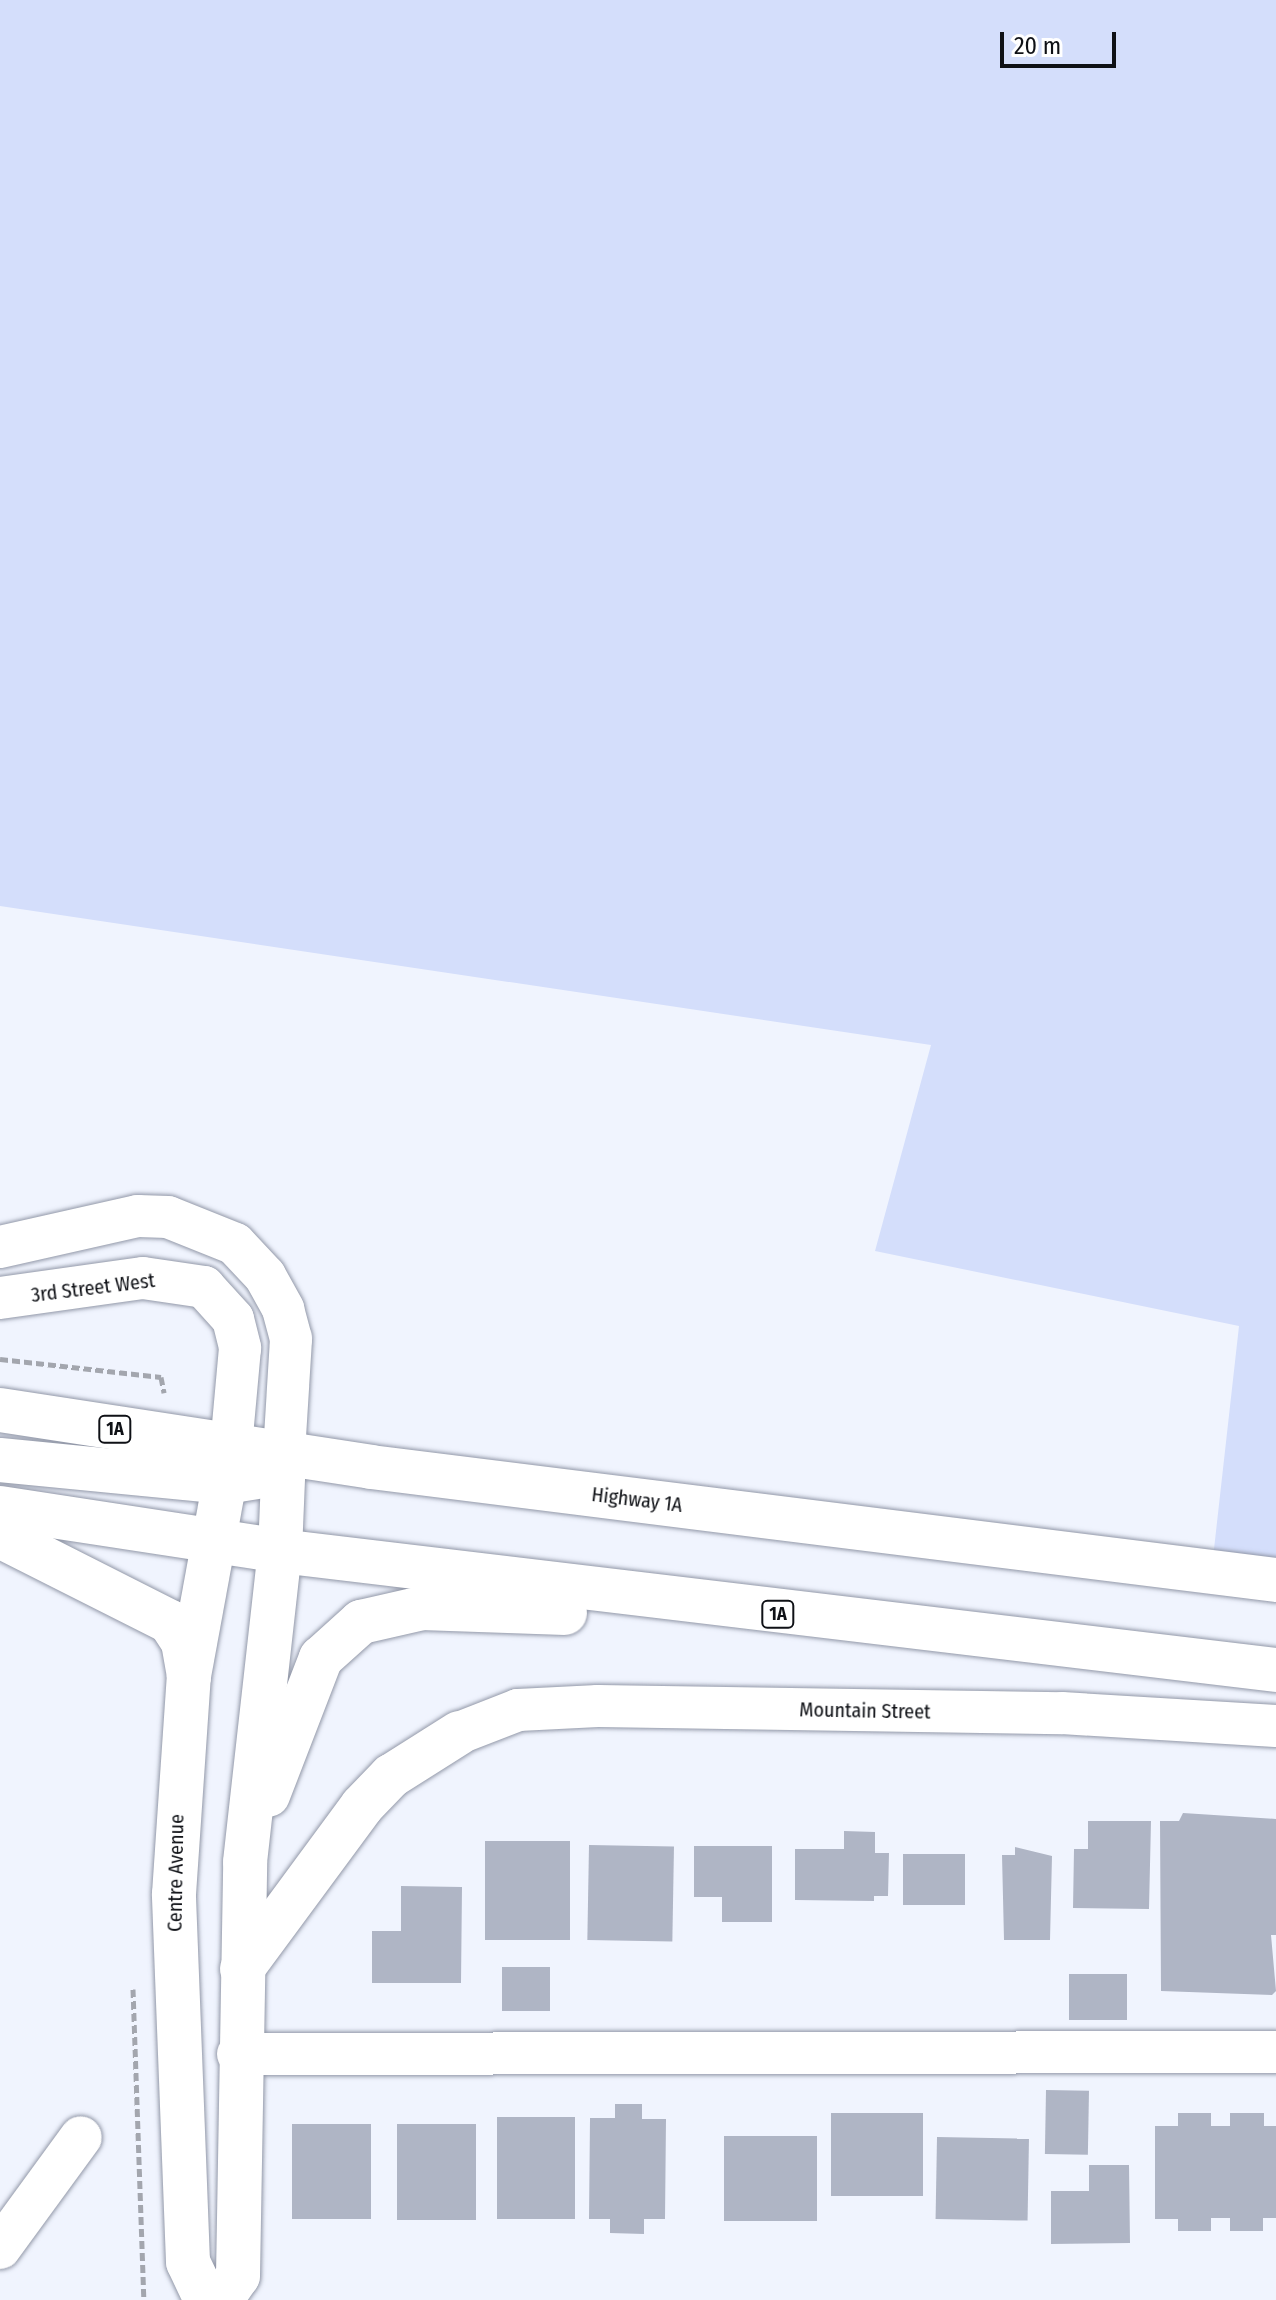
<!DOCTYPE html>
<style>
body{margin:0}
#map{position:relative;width:1276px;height:2300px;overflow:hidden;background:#f0f4fe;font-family:"Fira Sans Condensed",sans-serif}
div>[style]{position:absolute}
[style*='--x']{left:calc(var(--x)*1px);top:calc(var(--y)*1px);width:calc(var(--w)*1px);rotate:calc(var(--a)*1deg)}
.green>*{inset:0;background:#d4defb}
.building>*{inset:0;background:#afb5c5;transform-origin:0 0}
.path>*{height:5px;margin-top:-2.5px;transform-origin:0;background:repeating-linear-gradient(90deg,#a3a6ae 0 8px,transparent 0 12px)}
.roads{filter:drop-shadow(0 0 2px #9298a8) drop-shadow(0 0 2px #9298a8)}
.minor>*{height:42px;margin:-21px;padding:0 21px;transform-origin:21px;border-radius:21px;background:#fff}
.major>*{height:44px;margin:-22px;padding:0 22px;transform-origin:22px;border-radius:22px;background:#fff}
span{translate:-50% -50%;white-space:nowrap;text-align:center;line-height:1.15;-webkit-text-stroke:6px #fff;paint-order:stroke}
.shield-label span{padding:2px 6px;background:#fff;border:2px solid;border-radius:6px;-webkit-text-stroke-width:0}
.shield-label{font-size:18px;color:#0f1116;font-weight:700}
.street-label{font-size:20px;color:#0f1116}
.scale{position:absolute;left:1000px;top:32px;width:116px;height:36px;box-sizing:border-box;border:4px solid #0f1116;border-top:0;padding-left:10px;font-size:24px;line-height:28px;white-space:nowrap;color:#0f1116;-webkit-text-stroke:6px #fff;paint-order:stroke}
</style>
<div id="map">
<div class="green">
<div style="clip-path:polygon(0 0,1276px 0,1276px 1566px,1213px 1558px,1239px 1326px,875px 1251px,931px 1045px,0 906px)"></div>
</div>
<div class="building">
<div style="clip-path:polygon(1183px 1813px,1276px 1819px,1276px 1935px,1271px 1935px,1276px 1991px,1272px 1995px,1161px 1991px,1160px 1821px,1179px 1821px)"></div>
<div style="clip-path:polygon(1088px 1821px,1151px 1821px,1149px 1909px,1073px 1908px,1074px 1849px,1088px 1849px)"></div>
<div style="clip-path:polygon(844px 1831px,875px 1832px,875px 1853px,889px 1853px,888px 1896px,874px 1896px,874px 1901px,795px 1900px,795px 1849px,844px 1849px)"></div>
<div style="left:570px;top:1841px;width:99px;height:85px;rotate:90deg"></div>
<div style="left:589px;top:1845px;width:85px;height:95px;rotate:1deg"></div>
<div style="clip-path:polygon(694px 1846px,772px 1846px,772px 1922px,722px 1922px,722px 1897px,694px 1897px)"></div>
<div style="clip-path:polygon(1015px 1847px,1052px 1856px,1050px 1940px,1004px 1940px,1002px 1855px,1015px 1855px)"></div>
<div style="left:903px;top:1854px;width:62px;height:51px"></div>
<div style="clip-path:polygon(401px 1886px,462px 1887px,461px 1983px,372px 1983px,372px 1931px,401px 1931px)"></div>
<div style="left:502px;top:1967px;width:48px;height:44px"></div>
<div style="left:1069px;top:1974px;width:58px;height:46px"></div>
<div style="left:1046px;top:2090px;width:43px;height:64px;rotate:1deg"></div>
<div style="clip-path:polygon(615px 2104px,642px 2104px,642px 2119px,666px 2119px,665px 2219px,644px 2219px,644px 2234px,610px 2233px,610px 2219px,589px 2219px,590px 2118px,615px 2118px)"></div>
<div style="left:831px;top:2113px;width:92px;height:83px"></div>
<div style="clip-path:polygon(1178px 2113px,1211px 2113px,1211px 2126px,1230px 2126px,1230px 2113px,1264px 2113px,1264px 2126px,1276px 2126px,1276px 2218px,1263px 2218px,1263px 2231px,1230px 2231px,1230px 2218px,1211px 2218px,1211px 2231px,1178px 2231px,1178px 2219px,1155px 2219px,1155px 2126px,1178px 2126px)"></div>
<div style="left:497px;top:2117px;width:78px;height:102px"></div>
<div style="left:292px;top:2124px;width:79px;height:95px"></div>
<div style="left:397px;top:2124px;width:79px;height:96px"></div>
<div style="left:724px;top:2136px;width:93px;height:85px"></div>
<div style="left:937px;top:2137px;width:92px;height:82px;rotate:1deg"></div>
<div style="clip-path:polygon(1089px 2165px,1129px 2165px,1130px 2243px,1051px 2244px,1051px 2191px,1089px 2191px)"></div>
</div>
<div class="path">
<div style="--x:0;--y:1359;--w:162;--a:6.4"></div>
<div style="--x:161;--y:1377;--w:16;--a:79"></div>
<div style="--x:133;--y:1989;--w:311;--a:88"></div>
</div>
<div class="roads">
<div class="minor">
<div style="--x:0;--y:1247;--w:141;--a:-12.7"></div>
<div style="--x:138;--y:1216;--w:30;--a:2"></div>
<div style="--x:168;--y:1217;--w:72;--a:21.9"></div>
<div style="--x:235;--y:1244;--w:44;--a:46.8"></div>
<div style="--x:265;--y:1276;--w:38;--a:61"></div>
<div style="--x:283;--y:1309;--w:31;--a:75"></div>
<div style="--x:291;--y:1339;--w:116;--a:93.5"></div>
<div style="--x:0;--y:1298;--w:144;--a:-8"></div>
<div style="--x:143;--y:1278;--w:62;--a:8.4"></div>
<div style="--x:204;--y:1287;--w:43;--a:47.8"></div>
<div style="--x:233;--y:1319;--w:30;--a:76"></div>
<div style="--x:240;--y:1348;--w:99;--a:95.2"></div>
<div style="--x:459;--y:1733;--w:63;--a:-21.3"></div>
<div style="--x:518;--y:1710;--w:80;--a:-2.9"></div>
<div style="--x:598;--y:1706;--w:464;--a:0.9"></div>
<div style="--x:1062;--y:1713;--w:214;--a:3.5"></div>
<div style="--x:238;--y:2054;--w:1038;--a:-0.11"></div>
<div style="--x:0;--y:2248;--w:137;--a:-53.9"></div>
</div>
<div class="major">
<div style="--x:0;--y:1410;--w:375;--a:8.7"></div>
<div style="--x:371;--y:1467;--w:912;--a:7.12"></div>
<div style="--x:0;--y:1460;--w:227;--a:5.6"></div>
<div style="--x:226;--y:1482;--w:30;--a:-9"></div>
<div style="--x:0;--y:1508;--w:283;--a:8.7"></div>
<div style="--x:280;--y:1551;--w:1003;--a:6.81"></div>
<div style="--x:0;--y:1536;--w:191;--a:26.8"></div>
<div style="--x:170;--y:1622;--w:24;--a:57"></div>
<div style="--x:183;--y:1642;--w:35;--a:80"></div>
<div style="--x:268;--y:1795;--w:147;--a:-68.9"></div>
<div style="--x:321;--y:1658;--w:54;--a:-42"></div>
<div style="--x:361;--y:1622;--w:63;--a:-12.9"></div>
<div style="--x:422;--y:1608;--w:143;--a:2"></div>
<div style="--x:242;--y:1969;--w:202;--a:-53.6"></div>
<div style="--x:362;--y:1806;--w:42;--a:-46"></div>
<div style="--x:391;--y:1776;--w:80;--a:-32.3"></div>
<div style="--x:206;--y:2300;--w:42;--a:-115.3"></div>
<div style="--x:188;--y:2262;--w:368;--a:-92.2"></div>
<div style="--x:174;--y:1894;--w:219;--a:-86.1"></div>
<div style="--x:189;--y:1676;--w:233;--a:-79.6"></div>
<div style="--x:221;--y:2300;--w:29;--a:-55"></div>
<div style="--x:238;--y:2276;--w:414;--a:-89"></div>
<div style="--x:245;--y:1862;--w:313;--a:-83.6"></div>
<div style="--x:280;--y:1551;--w:96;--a:-87.6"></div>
</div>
</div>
<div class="shield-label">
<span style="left:115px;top:1429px">1A</span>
<span style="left:778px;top:1614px">1A</span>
</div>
<div class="street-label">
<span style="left:93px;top:1288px;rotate:-7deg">3rd Street West</span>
<span style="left:637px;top:1500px;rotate:7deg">Highway 1A</span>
<span style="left:865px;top:1711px;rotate:1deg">Mountain Street</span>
<span style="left:176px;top:1873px;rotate:-89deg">Centre Avenue</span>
</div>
<div class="scale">20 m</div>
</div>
